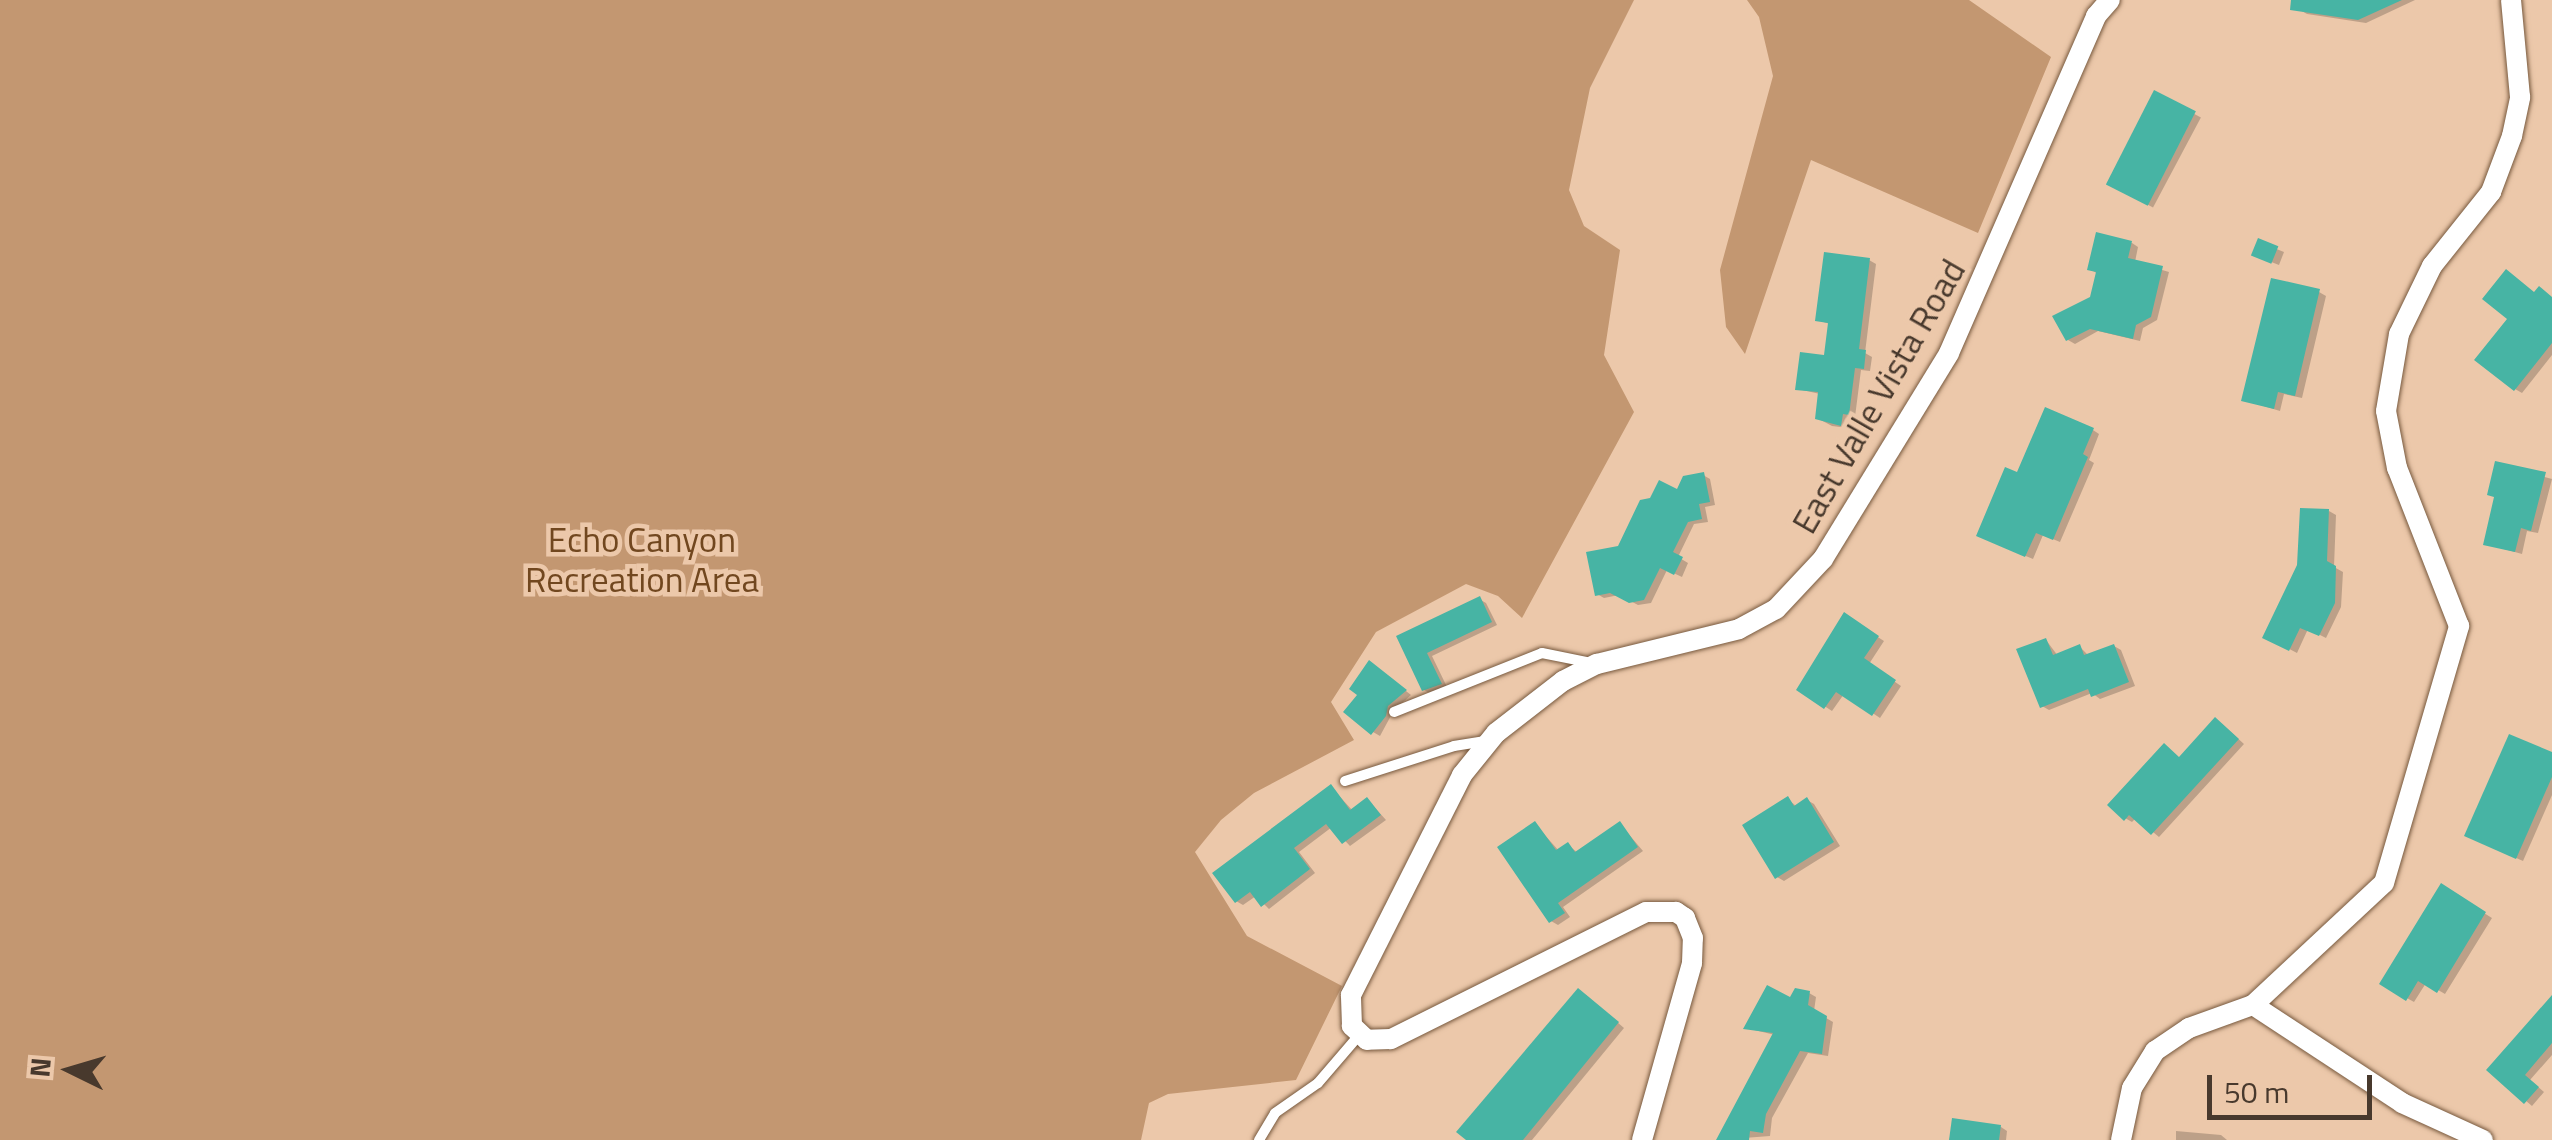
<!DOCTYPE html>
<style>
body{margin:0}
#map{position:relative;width:2552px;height:1140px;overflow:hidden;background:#ecc8aa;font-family:"Titillium Web",sans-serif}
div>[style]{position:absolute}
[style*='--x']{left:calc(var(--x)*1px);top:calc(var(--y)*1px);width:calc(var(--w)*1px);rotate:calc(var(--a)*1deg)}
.green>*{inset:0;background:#c39771}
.shadow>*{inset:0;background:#0003;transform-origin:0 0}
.building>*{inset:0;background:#47b4a4;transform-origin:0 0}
.roads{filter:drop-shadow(0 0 2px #77593e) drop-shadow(0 0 2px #77593e)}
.lane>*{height:10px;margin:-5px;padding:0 5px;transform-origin:5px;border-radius:5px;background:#fff}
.street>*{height:20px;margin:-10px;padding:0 10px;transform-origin:10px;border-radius:10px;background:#fff}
span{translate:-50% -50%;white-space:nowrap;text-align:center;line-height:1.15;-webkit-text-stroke:9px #ecc8aa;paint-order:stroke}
.street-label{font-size:35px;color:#48392d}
.park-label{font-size:35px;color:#71471f}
.north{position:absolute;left:20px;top:1020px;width:100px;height:100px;-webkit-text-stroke:8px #ecc8aa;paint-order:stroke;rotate:275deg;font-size:28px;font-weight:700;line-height:40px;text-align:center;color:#48392d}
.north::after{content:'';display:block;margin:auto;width:35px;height:45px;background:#48392d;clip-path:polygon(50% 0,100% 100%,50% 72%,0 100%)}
.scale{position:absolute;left:2207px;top:1075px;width:165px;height:45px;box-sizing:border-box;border:5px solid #48392d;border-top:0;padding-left:12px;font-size:30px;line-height:35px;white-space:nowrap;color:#48392d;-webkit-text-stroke:8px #ecc8aa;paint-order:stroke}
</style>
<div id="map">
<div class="green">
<div style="clip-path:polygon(0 0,1634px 0,1590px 88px,1569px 190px,1584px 226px,1620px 250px,1604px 355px,1634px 412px,1522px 618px,1498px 596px,1466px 584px,1376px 632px,1331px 702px,1354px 740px,1254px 793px,1221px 820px,1195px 852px,1247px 936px,1342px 986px,1296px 1080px,1168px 1094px,1149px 1103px,1141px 1140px,0 1140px)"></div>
<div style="clip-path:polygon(1747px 0,1969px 0,2051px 57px,1978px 233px,1811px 160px,1745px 354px,1726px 327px,1720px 270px,1773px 76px,1759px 17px)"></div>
</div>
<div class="shadow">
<div style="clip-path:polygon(2302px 0,2415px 0,2366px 23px,2307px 14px,2300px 10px)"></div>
<div style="left:2155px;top:93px;width:52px;height:102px;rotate:28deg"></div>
<div style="clip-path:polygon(2097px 235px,2132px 243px,2138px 247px,2135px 262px,2169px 272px,2157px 320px,2143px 328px,2140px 341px,2098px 331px,2075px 344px,2068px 340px,2092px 298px,2098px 274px,2090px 269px)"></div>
<div style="clip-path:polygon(2259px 242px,2284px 252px,2279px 265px,2261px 258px)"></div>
<div style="clip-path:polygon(1869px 260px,1876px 264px,1865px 353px,1872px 357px,1870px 371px,1861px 370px,1855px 417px,1849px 416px,1848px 428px,1832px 426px,1817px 418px,1820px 394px,1798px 389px,1826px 358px,1830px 324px,1817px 320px)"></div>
<div style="clip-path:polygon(2319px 292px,2326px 296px,2302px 398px,2284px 394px,2280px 411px,2244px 400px)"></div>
<div style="clip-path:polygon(2535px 294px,2552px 298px,2552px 355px,2522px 393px,2515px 389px)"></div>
<div style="clip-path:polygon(2093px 430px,2099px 434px,2089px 460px,2094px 463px,2060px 542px,2043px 535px,2033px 559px,1985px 539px,2018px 475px)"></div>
<div style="clip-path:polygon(2497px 464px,2552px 479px,2538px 533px,2527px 531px,2522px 554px,2486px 544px,2497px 497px)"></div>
<div style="clip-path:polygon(1703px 475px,1710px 479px,1715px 505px,1705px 507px,1708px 522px,1694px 524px,1678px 557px,1688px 563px,1682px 577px,1667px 570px,1651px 603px,1638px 605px,1619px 595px,1604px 598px,1597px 594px,1619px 548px)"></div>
<div style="clip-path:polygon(2329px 511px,2336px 515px,2334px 567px,2343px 572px,2341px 607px,2326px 638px,2308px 629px,2297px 653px,2266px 637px)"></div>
<div style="clip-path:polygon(1479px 599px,1486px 603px,1497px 625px,1432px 656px,1447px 687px,1431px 694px,1424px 690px,1399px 638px)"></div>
<div style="clip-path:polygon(1845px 616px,1884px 641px,1869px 664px,1901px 686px,1880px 718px,1844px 694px,1832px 711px,1800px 690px)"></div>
<div style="clip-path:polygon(2046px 640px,2058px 656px,2080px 647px,2089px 656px,2114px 646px,2121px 650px,2135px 686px,2100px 699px,2092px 693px,2049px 710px,2042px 706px)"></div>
<div style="clip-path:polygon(1376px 667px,1411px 695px,1394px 710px,1380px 736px,1373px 732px)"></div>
<div style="clip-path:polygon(2222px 724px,2244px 744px,2159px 837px,2136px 818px,2132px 822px,2125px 818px,2180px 759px)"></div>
<div style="clip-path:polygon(2552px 755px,2552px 795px,2523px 861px,2474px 839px)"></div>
<div style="clip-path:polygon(1331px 787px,1353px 811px,1368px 800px,1386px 820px,1350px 846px,1332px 827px,1299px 852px,1315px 873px,1269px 909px,1256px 896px,1243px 905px,1236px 901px)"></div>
<div style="clip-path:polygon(1788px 799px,1797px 807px,1807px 800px,1814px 804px,1840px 846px,1784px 881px,1777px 877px)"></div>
<div style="clip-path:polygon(1535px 824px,1559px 851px,1568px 845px,1578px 853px,1620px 824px,1643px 851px,1563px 907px,1570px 917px,1558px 925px,1551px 921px)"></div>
<div style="clip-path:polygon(2442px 887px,2492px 918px,2445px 994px,2426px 983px,2414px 1002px,2382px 984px)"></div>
<div style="clip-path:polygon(1809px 993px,1816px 997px,1814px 1011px,1833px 1022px,1828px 1056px,1808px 1053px,1772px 1118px,1770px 1136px,1718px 1140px,1775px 1035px,1746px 1028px)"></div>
<div style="clip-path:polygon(1586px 995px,1624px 1028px,1532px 1140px,1470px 1140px)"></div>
<div style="clip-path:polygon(2552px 1013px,2552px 1055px,2530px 1080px,2544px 1092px,2532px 1106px,2490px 1070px)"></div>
<div style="clip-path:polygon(2001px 1127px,2007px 1131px,2006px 1140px,1952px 1140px)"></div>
<div style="clip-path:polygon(2176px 1131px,2221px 1135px,2227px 1140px,2176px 1140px)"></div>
</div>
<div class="building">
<div style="clip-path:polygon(2291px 0,2402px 0,2358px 20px,2290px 10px)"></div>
<div style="left:2154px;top:90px;width:47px;height:106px;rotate:27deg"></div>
<div style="clip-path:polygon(2096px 232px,2132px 241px,2128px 258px,2163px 266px,2151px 317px,2136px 325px,2133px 339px,2090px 329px,2066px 341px,2052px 316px,2090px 297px,2096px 272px,2087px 270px)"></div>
<div style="left:2258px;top:238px;width:22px;height:19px;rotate:22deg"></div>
<div style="clip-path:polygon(1824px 252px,1870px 258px,1859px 349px,1866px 350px,1864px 369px,1855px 368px,1849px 415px,1843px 414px,1841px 426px,1815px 419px,1818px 392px,1795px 390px,1800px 352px,1824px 355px,1828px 323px,1815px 321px)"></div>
<div style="clip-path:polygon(2506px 269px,2534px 292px,2539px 286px,2552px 297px,2552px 343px,2514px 391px,2474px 360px,2507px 319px,2482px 299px)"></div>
<div style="clip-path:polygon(2271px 278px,2320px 289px,2295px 396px,2278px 392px,2274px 409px,2241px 401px)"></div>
<div style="clip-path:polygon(2045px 407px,2094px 428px,2083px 454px,2088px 457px,2053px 540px,2036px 533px,2025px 557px,1976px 536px,2005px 467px,2017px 472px)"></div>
<div style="clip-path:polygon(2495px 461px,2546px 472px,2531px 531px,2521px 528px,2515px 552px,2483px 545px,2494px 497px,2487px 495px)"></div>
<div style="clip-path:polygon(1704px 472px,1710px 502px,1699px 504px,1702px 519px,1688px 522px,1673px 552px,1683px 557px,1674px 575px,1660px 568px,1644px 600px,1629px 603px,1610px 593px,1595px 596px,1586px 552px,1618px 546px,1640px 500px,1650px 498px,1659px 480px,1677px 489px,1683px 476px)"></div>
<div style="clip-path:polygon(2300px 508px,2329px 509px,2327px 561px,2336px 566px,2335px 603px,2319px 636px,2300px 628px,2289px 651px,2262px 638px,2297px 565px)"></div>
<div style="clip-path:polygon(1480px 596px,1492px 622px,1427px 653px,1442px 684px,1422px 691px,1396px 636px)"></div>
<div style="clip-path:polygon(1844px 612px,1879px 636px,1864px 658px,1896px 680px,1872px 716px,1836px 692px,1824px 709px,1796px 690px)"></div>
<div style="clip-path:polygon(2046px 638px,2053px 655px,2080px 644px,2084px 655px,2114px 644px,2129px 682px,2091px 697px,2088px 689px,2040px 708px,2016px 649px)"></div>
<div style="clip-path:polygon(1369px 660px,1407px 690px,1388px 706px,1386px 716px,1371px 735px,1343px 712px,1357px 695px,1349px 689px)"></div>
<div style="clip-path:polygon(2215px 717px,2239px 739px,2151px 835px,2129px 815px,2124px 821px,2107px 805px,2164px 743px,2179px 757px)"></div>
<div style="clip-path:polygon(2509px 734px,2552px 752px,2552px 777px,2516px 859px,2464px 836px)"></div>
<div style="clip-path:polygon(1331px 784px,1350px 810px,1367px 797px,1381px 815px,1342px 844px,1326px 824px,1294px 848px,1310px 869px,1261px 907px,1250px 892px,1235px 903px,1212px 873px)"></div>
<div style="clip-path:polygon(1788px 796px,1794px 806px,1807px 797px,1834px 842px,1775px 879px,1742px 825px)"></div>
<div style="clip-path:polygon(1535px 821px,1556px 850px,1568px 842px,1575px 852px,1620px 821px,1638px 847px,1558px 903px,1565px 913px,1549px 923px,1497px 847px)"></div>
<div style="clip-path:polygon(2441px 883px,2486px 912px,2437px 993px,2418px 981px,2406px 1001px,2379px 984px)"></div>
<div style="clip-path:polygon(1767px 985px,1790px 997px,1795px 988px,1810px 991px,1808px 1005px,1827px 1016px,1822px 1054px,1800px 1051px,1766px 1114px,1763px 1133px,1750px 1131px,1749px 1140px,1716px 1140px,1773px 1033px,1743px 1029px)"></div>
<div style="clip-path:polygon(1578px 988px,1619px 1022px,1523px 1140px,1466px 1140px,1456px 1132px)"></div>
<div style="clip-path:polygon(2552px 995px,2552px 1043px,2525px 1075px,2539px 1087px,2524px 1104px,2486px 1070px)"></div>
<div style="clip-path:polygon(1952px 1118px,2001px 1125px,1999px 1140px,1949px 1140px)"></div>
</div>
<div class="roads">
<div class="lane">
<div style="--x:1394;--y:712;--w:159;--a:-21.7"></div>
<div style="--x:1542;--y:653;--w:50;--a:11.5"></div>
<div style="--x:1345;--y:781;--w:114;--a:-17.8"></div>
<div style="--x:1454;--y:746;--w:30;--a:-9"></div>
<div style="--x:1259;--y:1140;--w:31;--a:-59"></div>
<div style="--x:1275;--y:1113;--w:52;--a:-34.9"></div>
<div style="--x:1318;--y:1083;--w:65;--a:-49.4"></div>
</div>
<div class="street">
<div style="--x:2253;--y:1005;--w:178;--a:33.3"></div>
<div style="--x:2402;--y:1103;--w:89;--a:24.6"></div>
<div style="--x:1642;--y:1140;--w:184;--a:-74.2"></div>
<div style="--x:1692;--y:963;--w:25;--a:-88"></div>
<div style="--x:1693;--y:938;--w:22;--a:-112"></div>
<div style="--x:1685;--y:918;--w:11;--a:-146"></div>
<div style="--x:1676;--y:912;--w:30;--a:180"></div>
<div style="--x:1646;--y:912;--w:285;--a:153.5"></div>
<div style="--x:1391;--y:1039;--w:24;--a:178"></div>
<div style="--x:1367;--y:1040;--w:21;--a:-137"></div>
<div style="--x:1352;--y:1026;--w:31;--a:-92"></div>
<div style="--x:1351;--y:995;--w:246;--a:-63.2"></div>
<div style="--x:1462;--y:775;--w:54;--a:-51"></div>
<div style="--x:1496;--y:733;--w:85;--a:-37.8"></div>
<div style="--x:1563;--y:681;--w:38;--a:-27"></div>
<div style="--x:1597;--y:664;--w:146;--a:-13.8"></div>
<div style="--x:1739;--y:629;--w:42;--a:-28.4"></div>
<div style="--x:1776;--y:609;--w:69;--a:-46.8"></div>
<div style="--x:1823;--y:559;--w:241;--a:-58.5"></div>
<div style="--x:1949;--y:353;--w:368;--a:-66.4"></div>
<div style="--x:2096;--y:16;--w:21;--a:-49"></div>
<div style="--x:2121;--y:1140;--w:53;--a:-78.1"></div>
<div style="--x:2132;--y:1088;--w:44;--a:-58.1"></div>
<div style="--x:2155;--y:1051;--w:41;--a:-34.1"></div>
<div style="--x:2189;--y:1028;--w:68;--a:-19.8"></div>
<div style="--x:2253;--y:1005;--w:179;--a:-43"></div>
<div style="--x:2384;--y:883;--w:268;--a:-73.7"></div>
<div style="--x:2459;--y:626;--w:170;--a:-111.4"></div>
<div style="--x:2397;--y:468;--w:58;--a:-100.9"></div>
<div style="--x:2386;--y:411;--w:78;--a:-80.4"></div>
<div style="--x:2399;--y:334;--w:76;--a:-64.1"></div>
<div style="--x:2432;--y:266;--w:95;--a:-51.4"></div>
<div style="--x:2491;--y:192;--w:60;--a:-69.4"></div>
<div style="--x:2512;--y:136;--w:40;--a:-78"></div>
<div style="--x:2520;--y:97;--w:97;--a:-95.3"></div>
</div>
</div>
<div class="street-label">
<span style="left:1878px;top:396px;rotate:-60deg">East Valle Vista Road</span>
</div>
<div class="park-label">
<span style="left:642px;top:559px">Echo Canyon<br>Recreation Area</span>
</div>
<div class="north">N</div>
<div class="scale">50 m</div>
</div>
